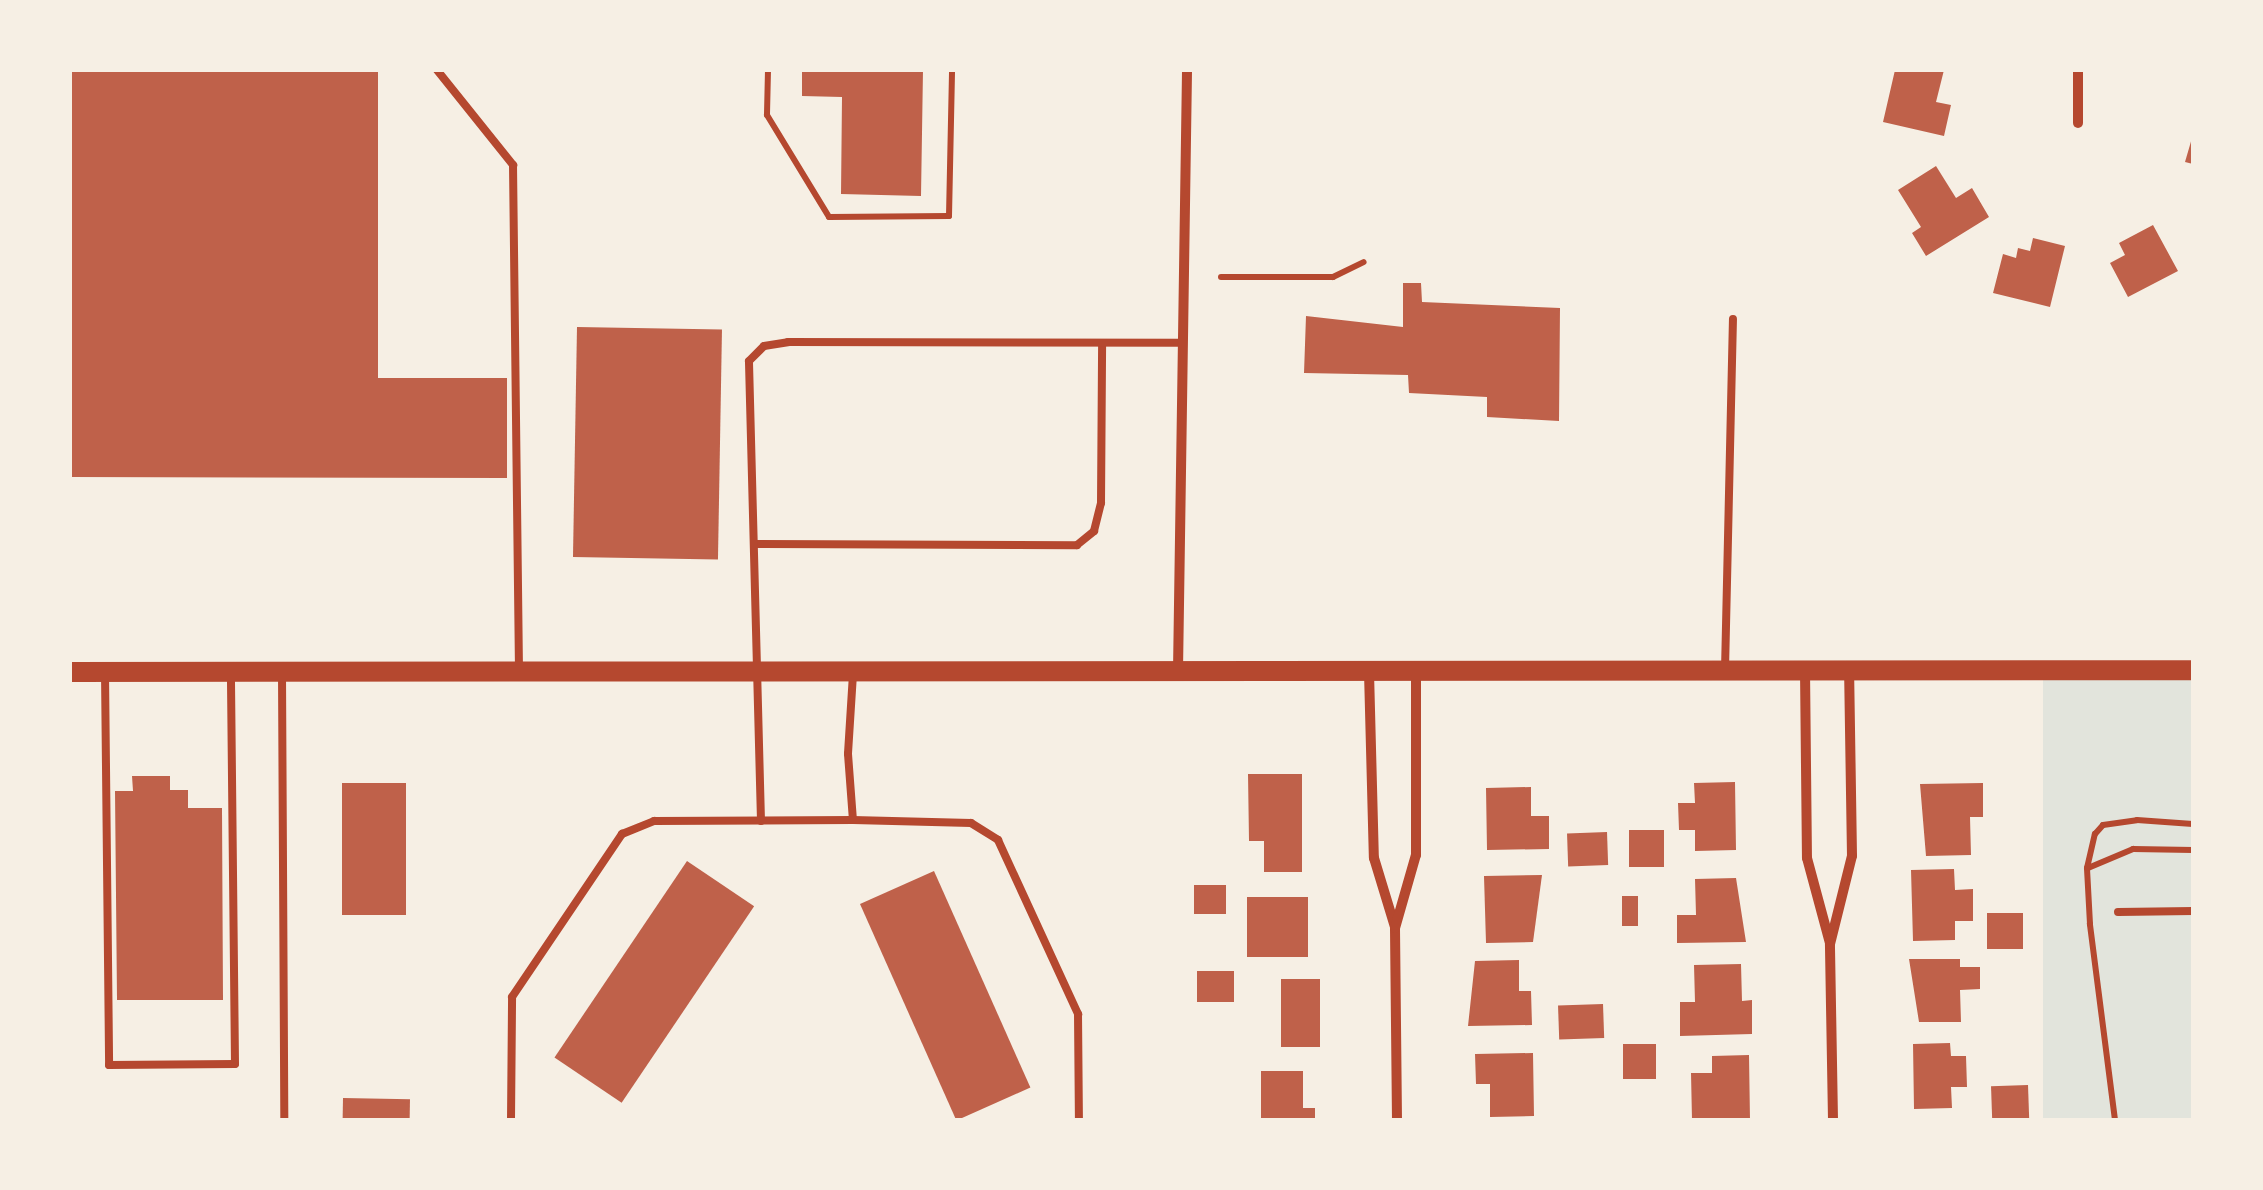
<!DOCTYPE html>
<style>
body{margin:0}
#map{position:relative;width:2263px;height:1190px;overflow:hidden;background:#f6efe4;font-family:"Source Sans 3",sans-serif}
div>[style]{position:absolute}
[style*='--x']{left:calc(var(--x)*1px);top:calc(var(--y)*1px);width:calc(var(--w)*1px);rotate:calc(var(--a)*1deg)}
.green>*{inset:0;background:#e2e4dc;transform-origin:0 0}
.building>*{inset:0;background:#bf614a;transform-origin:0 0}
.path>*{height:6px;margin:-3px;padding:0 3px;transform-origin:3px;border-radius:3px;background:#b5482f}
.service>*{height:8px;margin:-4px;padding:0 4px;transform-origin:4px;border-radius:4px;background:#b5482f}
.minor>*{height:10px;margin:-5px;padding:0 5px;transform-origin:5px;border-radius:5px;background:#b5482f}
.secondary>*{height:20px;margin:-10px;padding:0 10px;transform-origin:10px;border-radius:10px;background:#b5482f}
span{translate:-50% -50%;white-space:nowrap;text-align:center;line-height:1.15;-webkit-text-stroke:8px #f6efe4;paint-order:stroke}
.frame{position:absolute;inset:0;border:72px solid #f6efe4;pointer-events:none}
</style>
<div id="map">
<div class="green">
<div style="left:2043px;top:674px;width:150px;height:446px"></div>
</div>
<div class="building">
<div style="clip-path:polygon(70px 70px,378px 70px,378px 378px,507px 378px,507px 478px,70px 477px)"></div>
<div style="clip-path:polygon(802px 70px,923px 70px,921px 196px,841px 194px,842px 97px,802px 96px)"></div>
<div style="clip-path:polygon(1895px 70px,1944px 70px,1936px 102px,1951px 105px,1944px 136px,1883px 122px)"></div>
<div style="clip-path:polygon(2192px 138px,2193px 138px,2193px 164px,2185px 162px)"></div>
<div style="clip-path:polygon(1936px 166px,1956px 198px,1972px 188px,1989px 217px,1926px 256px,1912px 233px,1921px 227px,1898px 190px)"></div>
<div style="clip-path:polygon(2153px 225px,2178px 271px,2128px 297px,2110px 263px,2125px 255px,2119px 243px)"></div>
<div style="clip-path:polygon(2033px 238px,2065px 246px,2050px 307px,1993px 293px,2003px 254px,2016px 258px,2018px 248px,2030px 251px)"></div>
<div style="clip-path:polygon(1403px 283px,1421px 283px,1422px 302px,1560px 308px,1559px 421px,1487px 417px,1487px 397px,1409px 393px,1408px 375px,1304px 373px,1306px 316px,1403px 327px)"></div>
<div style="left:577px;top:327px;width:145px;height:230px;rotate:1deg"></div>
<div style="clip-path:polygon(1248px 774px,1302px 774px,1302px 872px,1264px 872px,1264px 841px,1249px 841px)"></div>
<div style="clip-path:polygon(132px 776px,170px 776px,170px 790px,188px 790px,188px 808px,222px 808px,223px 1000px,117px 1000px,115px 791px,133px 791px)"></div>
<div style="clip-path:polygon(1735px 782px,1736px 850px,1695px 851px,1695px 830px,1679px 830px,1678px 803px,1695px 803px,1694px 783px)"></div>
<div style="left:342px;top:783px;width:64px;height:132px"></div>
<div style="clip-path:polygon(1983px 783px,1983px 817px,1970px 817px,1971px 855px,1926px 856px,1920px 784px)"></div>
<div style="clip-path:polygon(1531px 787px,1531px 816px,1549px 816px,1549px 849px,1487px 850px,1486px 788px)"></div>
<div style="left:1629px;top:830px;width:35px;height:37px"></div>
<div style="left:1607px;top:832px;width:33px;height:40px;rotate:88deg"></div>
<div style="left:687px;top:861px;width:81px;height:237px;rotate:34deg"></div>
<div style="clip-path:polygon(1954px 869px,1955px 890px,1973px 889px,1973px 921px,1955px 921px,1955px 940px,1913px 941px,1911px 870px)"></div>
<div style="left:934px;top:871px;width:237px;height:81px;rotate:66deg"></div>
<div style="clip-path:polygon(1542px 875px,1533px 942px,1486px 943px,1484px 876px)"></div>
<div style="clip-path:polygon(1736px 878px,1746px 942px,1677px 943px,1677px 915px,1696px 915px,1695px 879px)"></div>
<div style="left:1226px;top:885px;width:29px;height:32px;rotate:90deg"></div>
<div style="left:1622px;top:896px;width:16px;height:30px"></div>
<div style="left:1247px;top:897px;width:61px;height:60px"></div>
<div style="left:2023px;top:913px;width:36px;height:36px;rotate:90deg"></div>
<div style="clip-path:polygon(1909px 959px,1960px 959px,1960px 967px,1980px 967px,1980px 989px,1960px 990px,1961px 1022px,1919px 1022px)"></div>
<div style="clip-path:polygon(1519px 960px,1519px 991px,1531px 991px,1532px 1025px,1468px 1026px,1475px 961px)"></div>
<div style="clip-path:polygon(1741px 964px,1742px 1001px,1752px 1000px,1752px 1034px,1680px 1036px,1680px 1002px,1695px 1002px,1694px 965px)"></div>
<div style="left:1197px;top:971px;width:37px;height:31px"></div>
<div style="left:1281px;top:979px;width:39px;height:68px"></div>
<div style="left:1603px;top:1004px;width:34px;height:45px;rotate:88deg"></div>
<div style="clip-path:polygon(1950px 1043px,1951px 1056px,1966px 1056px,1967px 1087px,1951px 1087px,1952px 1108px,1914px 1109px,1913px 1044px)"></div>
<div style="left:1656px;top:1044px;width:35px;height:33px;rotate:90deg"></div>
<div style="clip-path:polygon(1533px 1053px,1534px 1116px,1490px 1117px,1490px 1084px,1476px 1084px,1475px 1054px)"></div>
<div style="clip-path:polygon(1749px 1055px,1750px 1120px,1692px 1120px,1691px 1073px,1712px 1073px,1712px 1056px)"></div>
<div style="clip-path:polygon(1261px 1071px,1303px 1071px,1303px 1108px,1315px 1108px,1315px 1120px,1261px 1120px)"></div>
<div style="left:2028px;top:1085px;width:35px;height:37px;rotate:88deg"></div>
<div style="left:343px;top:1098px;width:67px;height:22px;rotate:1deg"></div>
</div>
<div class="path">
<div style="--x:768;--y:70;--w:45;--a:91.3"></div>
<div style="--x:767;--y:115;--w:119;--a:58.7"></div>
<div style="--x:829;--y:217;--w:120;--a:-0.5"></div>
<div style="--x:949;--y:216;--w:146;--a:-88.8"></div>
<div style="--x:1221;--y:277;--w:112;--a:0"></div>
<div style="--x:1333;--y:277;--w:34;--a:-26"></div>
<div style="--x:2088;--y:868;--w:49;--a:-22.9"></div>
<div style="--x:2133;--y:849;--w:60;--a:1"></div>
<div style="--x:2115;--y:1120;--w:198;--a:-97.3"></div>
<div style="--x:2090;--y:924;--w:56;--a:-93.1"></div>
<div style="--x:2087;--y:868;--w:35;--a:-77"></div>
<div style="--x:2095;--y:834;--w:12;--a:-48"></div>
<div style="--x:2103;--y:825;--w:34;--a:-8"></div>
<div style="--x:2137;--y:820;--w:56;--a:4.1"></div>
</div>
<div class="service">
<div style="--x:437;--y:70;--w:122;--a:51.3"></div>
<div style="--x:513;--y:165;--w:503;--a:89.32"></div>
<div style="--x:754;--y:544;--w:323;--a:0.2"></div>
<div style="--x:1077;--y:545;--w:22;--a:-39"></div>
<div style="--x:1094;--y:531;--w:29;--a:-76"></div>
<div style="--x:1101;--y:503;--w:158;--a:-89.6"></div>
<div style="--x:1725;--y:670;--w:351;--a:-88.7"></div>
<div style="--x:105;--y:672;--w:393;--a:89.4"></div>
<div style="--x:109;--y:1065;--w:126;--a:-0.5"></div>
<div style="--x:235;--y:1064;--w:391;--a:-90.6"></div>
<div style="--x:282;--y:674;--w:446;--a:89.7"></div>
<div style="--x:853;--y:674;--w:80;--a:93.6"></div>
<div style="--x:848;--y:754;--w:66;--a:85.7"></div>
<div style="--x:761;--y:821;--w:460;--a:-91.5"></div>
<div style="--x:749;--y:361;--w:21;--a:-45"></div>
<div style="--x:764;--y:346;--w:24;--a:-9"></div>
<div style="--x:788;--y:342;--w:393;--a:0.1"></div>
<div style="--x:2118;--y:912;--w:75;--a:-0.8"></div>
<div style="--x:511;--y:1120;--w:123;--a:-89.5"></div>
<div style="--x:512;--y:997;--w:197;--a:-56"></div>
<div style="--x:622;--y:834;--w:35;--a:-22"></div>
<div style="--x:654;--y:821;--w:199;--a:-0.3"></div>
<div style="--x:853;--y:820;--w:118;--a:1.5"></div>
<div style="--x:971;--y:823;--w:32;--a:32"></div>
<div style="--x:998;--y:840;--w:192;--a:65.3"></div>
<div style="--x:1078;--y:1014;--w:106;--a:89.5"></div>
</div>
<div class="minor">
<div style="--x:2078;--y:70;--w:53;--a:90"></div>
<div style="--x:1805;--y:670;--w:188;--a:89.4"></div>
<div style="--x:1807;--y:858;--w:88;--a:74.9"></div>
<div style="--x:1178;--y:671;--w:601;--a:-89.14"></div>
<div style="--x:1369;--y:672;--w:186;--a:88.5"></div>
<div style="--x:1374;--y:858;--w:72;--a:73.1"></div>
<div style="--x:1397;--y:1120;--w:192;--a:-90.6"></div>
<div style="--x:1395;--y:928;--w:76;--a:-74"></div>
<div style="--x:1416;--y:855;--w:184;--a:-90"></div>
<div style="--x:1833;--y:1120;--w:176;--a:-91"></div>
<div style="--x:1830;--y:944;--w:91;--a:-76"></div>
<div style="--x:1852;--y:856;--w:187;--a:-90.9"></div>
</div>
<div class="secondary">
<div style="--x:70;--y:672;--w:2123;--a:-0.05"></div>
</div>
<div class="frame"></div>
</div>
